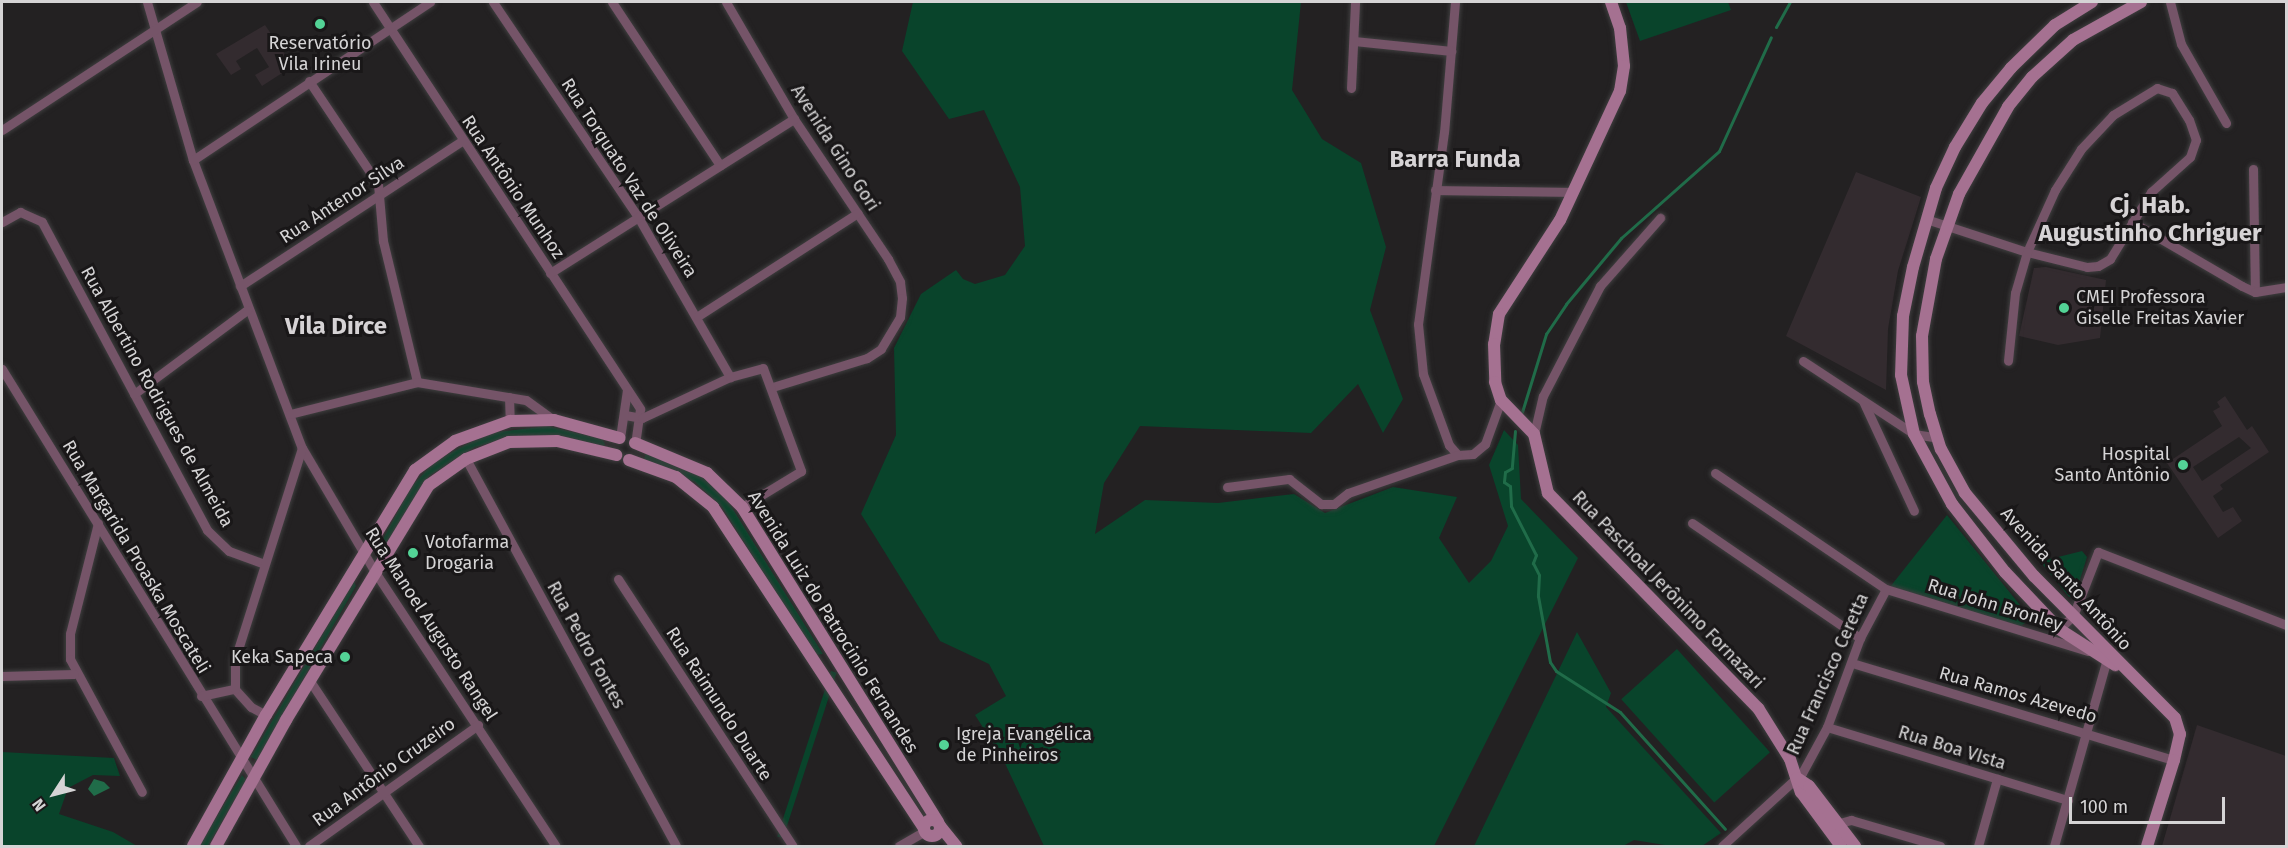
<!DOCTYPE html>
<meta charset="utf-8">
<style>
body{margin:0}
#map{position:relative;width:2288px;height:848px;overflow:hidden;background:#232122;font-family:"Fira Sans",sans-serif}
div>[style]{position:absolute}
[style*='--x']{left:calc(var(--x)*1px);top:calc(var(--y)*1px);width:calc(var(--w)*1px);rotate:calc(var(--a)*1deg)}
.built>*{inset:0;background:#332b2f}
.green>*{inset:0;background:#09442b;transform-origin:0 0}
.water>*{inset:0;background:#206c49}
.stream>*{height:3px;margin:-1.5px;padding:0 1.5px;transform-origin:1.5px;border-radius:1.5px;background:#206c49}
.roads{filter:drop-shadow(0 0 2px #3f3e3f) drop-shadow(0 0 2px #3f3e3f)}
.street>*{height:9px;margin:-4.5px;padding:0 4.5px;transform-origin:4.5px;border-radius:4.5px;background:#755468}
.secondary>*{height:12px;margin:-6px;padding:0 6px;transform-origin:6px;border-radius:6px;background:#a57191}
.secondary>.ring{margin:-6px;padding:0;box-sizing:content-box;background:none;border:12px solid #a57191;border-radius:50%}
.dots>*{width:16px;height:16px;translate:-50% -50%;box-sizing:border-box;border:3px solid #191718;border-radius:50%}
span{translate:-50% -50%;white-space:nowrap;text-align:center;line-height:1.15;-webkit-text-stroke:6px #191718;paint-order:stroke}
.poi-label{font-size:18px;color:#d5d4d5}
.left{translate:0 -50%;text-align:left}
.right{translate:-100% -50%;text-align:right}
.street-label{font-size:18px;color:#d5d4d5}
.district-label{font-size:24px;color:#d6d3d5;font-weight:700}
.frame{position:absolute;inset:0;border:3px solid #d5d4d5;pointer-events:none}
.north{position:absolute;left:24px;top:764px;width:60px;height:60px;-webkit-text-stroke:4px #191718;paint-order:stroke;rotate:234deg;font-size:16px;font-weight:700;line-height:24px;text-align:center;color:#d5d4d5}
.north::after{content:'';display:block;margin:auto;width:21px;height:27px;background:#d5d4d5;clip-path:polygon(50% 0,100% 100%,50% 72%,0 100%)}
.scale{position:absolute;left:2069px;top:797px;width:156px;height:27px;box-sizing:border-box;border:3px solid #d5d4d5;border-top:0;padding-left:8px;font-size:18px;line-height:21px;white-space:nowrap;color:#d5d4d5;-webkit-text-stroke:4px #191718;paint-order:stroke}
</style>
<div id="map">
<div class="built">
<div style="clip-path:polygon(265px 25px,293px 66px,262px 86px,255px 75px,269px 67px,257px 48px,236px 61px,241px 69px,231px 75px,216px 54px)"></div>
<div style="clip-path:polygon(1856px 172px,1921px 197px,1898px 271px,1888px 329px,1886px 390px,1786px 336px)"></div>
<div style="clip-path:polygon(2046px 267px,2106px 280px,2100px 338px,2058px 345px,2019px 336px,2034px 268px)"></div>
<div style="clip-path:polygon(evenodd,2225px 396px,2247px 430px,2252px 426px,2269px 452px,2220px 485px,2223px 489px,2213px 496px,2223px 512px,2233px 507px,2242px 521px,2218px 538px,2167px 463px,2222px 426px,2213px 411px,2220px 407px,2217px 402px,2225px 396px,2239px 437px,2251px 448px,2202px 481px,2193px 467px,2239px 437px)"></div>
<div style="clip-path:polygon(2197px 725px,2286px 756px,2286px 846px,2162px 846px)"></div>
</div>
<div class="green">
<div style="clip-path:polygon(913px 2px,1301px 2px,1292px 90px,1322px 139px,1361px 163px,1386px 247px,1370px 310px,1403px 399px,1383px 433px,1358px 384px,1311px 433px,1140px 426px,1104px 483px,1095px 534px,1145px 500px,1218px 503px,1294px 494px,1325px 513px,1393px 487px,1457px 497px,1439px 538px,1469px 583px,1491px 561px,1508px 526px,1489px 465px,1504px 430px,1518px 445px,1521px 499px,1578px 558px,1434px 846px,1044px 846px,1002px 757px,975px 715px,1006px 696px,989px 664px,940px 641px,861px 514px,896px 435px,894px 348px,921px 294px,956px 270px,963px 279px,975px 284px,1005px 275px,1025px 246px,1020px 187px,984px 110px,949px 119px,902px 51px)"></div>
<div style="clip-path:polygon(1626px 2px,1728px 2px,1731px 10px,1640px 41px)"></div>
<div style="clip-path:polygon(547px 426px,602px 439px,605px 444px,604px 447px,516px 436px,475px 447px,429px 476px,383px 550px,377px 550px,411px 487px,435px 461px,488px 433px)"></div>
<div style="clip-path:polygon(647px 449px,704px 478px,728px 501px,823px 654px,815px 655px,722px 507px,695px 482px,644px 459px)"></div>
<div style="clip-path:polygon(1947px 515px,2020px 605px,2016px 609px,2026px 622px,2020px 627px,1890px 587px)"></div>
<div style="clip-path:polygon(2082px 551px,2087px 557px,2076px 593px,2069px 597px,2043px 565px,2046px 560px)"></div>
<div style="clip-path:polygon(354px 581px,356px 586px,257px 760px,251px 757px)"></div>
<div style="clip-path:polygon(1577px 632px,1611px 693px,1606px 707px,1721px 833px,1702px 846px,1671px 846px,1634px 840px,1623px 846px,1474px 846px)"></div>
<div style="left:1677px;top:649px;width:139px;height:75px;rotate:48deg"></div>
<div style="left:831px;top:671px;width:6px;height:174px;rotate:18deg"></div>
<div style="clip-path:polygon(2px 752px,114px 758px,120px 776px,93px 775px,68px 788px,59px 814px,113px 832px,137px 846px,2px 846px)"></div>
<div style="clip-path:polygon(242px 775px,246px 780px,208px 846px,199px 846px)"></div>
</div>
<div class="water">
<div style="clip-path:polygon(94px 779px,104px 782px,110px 788px,94px 796px,88px 789px)"></div>
</div>
<div class="stream">
<div style="--x:1776;--y:27;--w:29;--a:-61"></div>
<div style="--x:1522;--y:412;--w:82;--a:-72.9"></div>
<div style="--x:1546;--y:334;--w:36;--a:-56"></div>
<div style="--x:1566;--y:304;--w:86;--a:-50.2"></div>
<div style="--x:1621;--y:238;--w:131;--a:-41.6"></div>
<div style="--x:1719;--y:151;--w:125;--a:-65.5"></div>
<div style="--x:1515;--y:431;--w:37;--a:95"></div>
<div style="--x:1512;--y:468;--w:8;--a:150"></div>
<div style="--x:1505;--y:472;--w:10;--a:96"></div>
<div style="--x:1504;--y:482;--w:7;--a:34"></div>
<div style="--x:1510;--y:486;--w:20;--a:87"></div>
<div style="--x:1511;--y:506;--w:55;--a:63"></div>
<div style="--x:1536;--y:555;--w:9;--a:111"></div>
<div style="--x:1533;--y:563;--w:13;--a:63"></div>
<div style="--x:1539;--y:575;--w:21;--a:93"></div>
<div style="--x:1538;--y:596;--w:67;--a:79.7"></div>
<div style="--x:1550;--y:662;--w:11;--a:56"></div>
<div style="--x:1556;--y:671;--w:76;--a:32.6"></div>
<div style="--x:1620;--y:712;--w:157;--a:48.1"></div>
</div>
<div class="roads">
<div class="street">
<div style="--x:147;--y:2;--w:165;--a:73.8"></div>
<div style="--x:193;--y:160;--w:308;--a:69.3"></div>
<div style="--x:302;--y:448;--w:144;--a:59.5"></div>
<div style="--x:375;--y:572;--w:328;--a:56.6"></div>
<div style="--x:373;--y:2;--w:487;--a:56.7"></div>
<div style="--x:640;--y:409;--w:34;--a:98"></div>
<div style="--x:493;--y:2;--w:259;--a:56"></div>
<div style="--x:638;--y:217;--w:185;--a:60.1"></div>
<div style="--x:612;--y:2;--w:196;--a:56.5"></div>
<div style="--x:726;--y:2;--w:135;--a:59.8"></div>
<div style="--x:794;--y:119;--w:169;--a:56.1"></div>
<div style="--x:888;--y:259;--w:26;--a:62"></div>
<div style="--x:900;--y:282;--w:16;--a:83"></div>
<div style="--x:902;--y:298;--w:19;--a:96"></div>
<div style="--x:900;--y:317;--w:37;--a:121"></div>
<div style="--x:881;--y:349;--w:17;--a:147"></div>
<div style="--x:867;--y:358;--w:98;--a:162.9"></div>
<div style="--x:1455;--y:2;--w:130;--a:94.8"></div>
<div style="--x:1444;--y:132;--w:194;--a:97.7"></div>
<div style="--x:1418;--y:324;--w:50;--a:84.3"></div>
<div style="--x:1423;--y:374;--w:76;--a:69.9"></div>
<div style="--x:1449;--y:445;--w:13;--a:48"></div>
<div style="--x:1458;--y:455;--w:15;--a:-4"></div>
<div style="--x:1473;--y:454;--w:16;--a:-40"></div>
<div style="--x:1485;--y:444;--w:47;--a:-70"></div>
<div style="--x:2170;--y:2;--w:43;--a:75.3"></div>
<div style="--x:2181;--y:44;--w:91;--a:60.3"></div>
<div style="--x:1354;--y:41;--w:98;--a:5.9"></div>
<div style="--x:309;--y:81;--w:124;--a:56.2"></div>
<div style="--x:378;--y:184;--w:57;--a:85"></div>
<div style="--x:383;--y:241;--w:145;--a:76.4"></div>
<div style="--x:1351;--y:88;--w:86;--a:-87.3"></div>
<div style="--x:2;--y:130;--w:233;--a:-33.3"></div>
<div style="--x:193;--y:160;--w:285;--a:-33.7"></div>
<div style="--x:2253;--y:169;--w:123;--a:89.1"></div>
<div style="--x:1435;--y:190;--w:138;--a:0.8"></div>
<div style="--x:1926;--y:219;--w:106;--a:18.1"></div>
<div style="--x:2027;--y:252;--w:62;--a:14"></div>
<div style="--x:2087;--y:267;--w:11;--a:-5"></div>
<div style="--x:2098;--y:266;--w:14;--a:-30"></div>
<div style="--x:2110;--y:259;--w:79;--a:-58.5"></div>
<div style="--x:2151;--y:192;--w:52;--a:-41.9"></div>
<div style="--x:2190;--y:157;--w:18;--a:-71"></div>
<div style="--x:2196;--y:140;--w:21;--a:-109"></div>
<div style="--x:2189;--y:120;--w:32;--a:-122"></div>
<div style="--x:2172;--y:93;--w:16;--a:-162"></div>
<div style="--x:2157;--y:88;--w:52;--a:148.5"></div>
<div style="--x:2113;--y:115;--w:47;--a:133.3"></div>
<div style="--x:2081;--y:149;--w:49;--a:122.4"></div>
<div style="--x:2055;--y:190;--w:68;--a:114.3"></div>
<div style="--x:2027;--y:252;--w:43;--a:106.3"></div>
<div style="--x:2015;--y:293;--w:68;--a:95.9"></div>
<div style="--x:2;--y:222;--w:21;--a:-29"></div>
<div style="--x:20;--y:212;--w:24;--a:24"></div>
<div style="--x:42;--y:222;--w:349;--a:61.8"></div>
<div style="--x:207;--y:530;--w:30;--a:44"></div>
<div style="--x:229;--y:551;--w:37;--a:20"></div>
<div style="--x:2132;--y:222;--w:127;--a:30.2"></div>
<div style="--x:2242;--y:286;--w:14;--a:25"></div>
<div style="--x:2255;--y:292;--w:31;--a:-9"></div>
<div style="--x:550;--y:273;--w:289;--a:-32.3"></div>
<div style="--x:240;--y:286;--w:265;--a:-33.2"></div>
<div style="--x:698;--y:316;--w:190;--a:-32.8"></div>
<div style="--x:1803;--y:361;--w:133;--a:33.3"></div>
<div style="--x:1914;--y:434;--w:24;--a:9"></div>
<div style="--x:2;--y:369;--w:560;--a:58.35"></div>
<div style="--x:134;--y:394;--w:141;--a:-36.6"></div>
<div style="--x:509;--y:397;--w:24;--a:88"></div>
<div style="--x:1863;--y:401;--w:121;--a:65.1"></div>
<div style="--x:290;--y:414;--w:131;--a:-14.1"></div>
<div style="--x:417;--y:382;--w:110;--a:9.4"></div>
<div style="--x:526;--y:400;--w:34;--a:36"></div>
<div style="--x:625;--y:415;--w:17;--a:10"></div>
<div style="--x:642;--y:418;--w:97;--a:-25"></div>
<div style="--x:730;--y:377;--w:34;--a:-15"></div>
<div style="--x:763;--y:368;--w:110;--a:69.7"></div>
<div style="--x:801;--y:471;--w:69;--a:148.6"></div>
<div style="--x:1534;--y:434;--w:39;--a:-77"></div>
<div style="--x:1543;--y:396;--w:124;--a:-62.6"></div>
<div style="--x:1600;--y:286;--w:91;--a:-48.6"></div>
<div style="--x:620;--y:438;--w:49;--a:-81.7"></div>
<div style="--x:466;--y:459;--w:440;--a:61.5"></div>
<div style="--x:1715;--y:473;--w:207;--a:34.2"></div>
<div style="--x:1886;--y:589;--w:211;--a:17.1"></div>
<div style="--x:1227;--y:487;--w:63;--a:-7.4"></div>
<div style="--x:1289;--y:479;--w:41;--a:38"></div>
<div style="--x:1321;--y:504;--w:13;--a:0"></div>
<div style="--x:1334;--y:504;--w:18;--a:-38"></div>
<div style="--x:1348;--y:493;--w:116;--a:-19.1"></div>
<div style="--x:98;--y:523;--w:114;--a:104.2"></div>
<div style="--x:70;--y:634;--w:25;--a:90"></div>
<div style="--x:70;--y:659;--w:151;--a:61.6"></div>
<div style="--x:1692;--y:523;--w:204;--a:34.4"></div>
<div style="--x:618;--y:579;--w:319;--a:56.8"></div>
<div style="--x:2059;--y:629;--w:19;--a:-43"></div>
<div style="--x:2073;--y:616;--w:69;--a:-68.7"></div>
<div style="--x:2098;--y:552;--w:202;--a:21.2"></div>
<div style="--x:1852;--y:663;--w:336;--a:16.8"></div>
<div style="--x:2;--y:676;--w:72;--a:-1.6"></div>
<div style="--x:310;--y:681;--w:198;--a:56.6"></div>
<div style="--x:201;--y:696;--w:35;--a:-12"></div>
<div style="--x:266;--y:715;--w:17;--a:-152"></div>
<div style="--x:251;--y:707;--w:24;--a:-132"></div>
<div style="--x:235;--y:689;--w:30;--a:-90"></div>
<div style="--x:235;--y:659;--w:221;--a:-72.4"></div>
<div style="--x:1827;--y:727;--w:252;--a:16.9"></div>
<div style="--x:1832;--y:825;--w:20;--a:-15"></div>
<div style="--x:1851;--y:820;--w:93;--a:16.3"></div>
<div style="--x:309;--y:846;--w:208;--a:-35.6"></div>
<div style="--x:899;--y:846;--w:30;--a:-30"></div>
<div style="--x:1722;--y:846;--w:108;--a:-42.4"></div>
<div style="--x:1802;--y:773;--w:52;--a:-61.5"></div>
<div style="--x:1827;--y:727;--w:95;--a:-69.7"></div>
<div style="--x:1860;--y:638;--w:55;--a:-62"></div>
<div style="--x:1978;--y:846;--w:70;--a:-74.2"></div>
<div style="--x:2054;--y:846;--w:198;--a:-74.2"></div>
</div>
<div class="secondary">
<div style="--x:1611;--y:2;--w:28;--a:71"></div>
<div style="--x:1620;--y:28;--w:38;--a:84"></div>
<div style="--x:1624;--y:66;--w:25;--a:99"></div>
<div style="--x:1620;--y:91;--w:142;--a:114.9"></div>
<div style="--x:1560;--y:220;--w:112;--a:123"></div>
<div style="--x:1499;--y:314;--w:30;--a:99"></div>
<div style="--x:1494;--y:344;--w:38;--a:88"></div>
<div style="--x:1495;--y:382;--w:19;--a:72"></div>
<div style="--x:1501;--y:400;--w:47;--a:45.9"></div>
<div style="--x:1534;--y:434;--w:61;--a:76.7"></div>
<div style="--x:1548;--y:493;--w:301;--a:45.7"></div>
<div style="--x:1758;--y:708;--w:60;--a:57.9"></div>
<div style="--x:1790;--y:759;--w:35;--a:72"></div>
<div style="--x:1801;--y:792;--w:67;--a:53.5"></div>
<div style="--x:2092;--y:2;--w:44;--a:148.1"></div>
<div style="--x:2055;--y:25;--w:62;--a:135.7"></div>
<div style="--x:2011;--y:68;--w:45;--a:129.6"></div>
<div style="--x:1982;--y:103;--w:52;--a:121.5"></div>
<div style="--x:1955;--y:147;--w:45;--a:114.9"></div>
<div style="--x:1936;--y:188;--w:82;--a:106.2"></div>
<div style="--x:1913;--y:267;--w:50;--a:101.5"></div>
<div style="--x:1903;--y:316;--w:59;--a:91.9"></div>
<div style="--x:1901;--y:375;--w:60;--a:77.6"></div>
<div style="--x:1914;--y:434;--w:80;--a:61.5"></div>
<div style="--x:1952;--y:504;--w:86;--a:52.1"></div>
<div style="--x:2005;--y:572;--w:79;--a:46.5"></div>
<div style="--x:2059;--y:629;--w:67;--a:32.7"></div>
<div style="--x:2141;--y:2;--w:78;--a:150.8"></div>
<div style="--x:2073;--y:40;--w:55;--a:137.9"></div>
<div style="--x:2032;--y:77;--w:38;--a:129"></div>
<div style="--x:2008;--y:107;--w:100;--a:119.4"></div>
<div style="--x:1959;--y:194;--w:69;--a:109.5"></div>
<div style="--x:1936;--y:259;--w:78;--a:100.3"></div>
<div style="--x:1922;--y:336;--w:46;--a:88.8"></div>
<div style="--x:1923;--y:382;--w:33;--a:78"></div>
<div style="--x:1930;--y:414;--w:37;--a:73"></div>
<div style="--x:1941;--y:449;--w:50;--a:61.4"></div>
<div style="--x:1965;--y:493;--w:108;--a:50.3"></div>
<div style="--x:2034;--y:576;--w:200;--a:45.2"></div>
<div style="--x:2175;--y:718;--w:17;--a:73"></div>
<div style="--x:2180;--y:734;--w:27;--a:103"></div>
<div style="--x:2174;--y:760;--w:90;--a:107.4"></div>
<div style="--x:635;--y:443;--w:78;--a:22.6"></div>
<div style="--x:707;--y:473;--w:49;--a:44.2"></div>
<div style="--x:742;--y:507;--w:371;--a:58.1"></div>
<div style="--x:629;--y:460;--w:50;--a:19.9"></div>
<div style="--x:676;--y:477;--w:48;--a:39"></div>
<div style="--x:713;--y:507;--w:384;--a:56.7"></div>
<div style="--x:1797;--y:778;--w:14;--a:34"></div>
<div style="--x:1809;--y:786;--w:76;--a:52.5"></div>
<div class="ring" style="left:924px;top:820px;width:4px;height:4px"></div>
<div style="--x:940;--y:826;--w:26;--a:51"></div>
<div style="--x:193;--y:846;--w:150;--a:-60.9"></div>
<div style="--x:266;--y:715;--w:287;--a:-58.7"></div>
<div style="--x:415;--y:470;--w:49;--a:-35.9"></div>
<div style="--x:455;--y:441;--w:59;--a:-20"></div>
<div style="--x:510;--y:421;--w:44;--a:-1.3"></div>
<div style="--x:554;--y:420;--w:68;--a:15.3"></div>
<div style="--x:216;--y:846;--w:144;--a:-60.9"></div>
<div style="--x:286;--y:720;--w:275;--a:-58.7"></div>
<div style="--x:429;--y:485;--w:45;--a:-35.1"></div>
<div style="--x:466;--y:459;--w:46;--a:-21.6"></div>
<div style="--x:509;--y:442;--w:48;--a:-1.2"></div>
<div style="--x:557;--y:441;--w:61;--a:13.3"></div>
</div>
</div>
<div class="dots">
<div style="left:320px;top:24px;background:#53d396"></div>
<div style="left:2064px;top:308px;background:#53d396"></div>
<div style="left:2183px;top:465px;background:#53d396"></div>
<div style="left:413px;top:553px;background:#53d396"></div>
<div style="left:345px;top:657px;background:#53d396"></div>
<div style="left:944px;top:745px;background:#53d396"></div>
</div>
<div class="poi-label">
<span style="left:320px;top:54px">Reservatório<br>Vila Irineu</span>
<span class="left" style="left:2076px;top:308px">CMEI Professora<br>Giselle Freitas Xavier</span>
<span class="right" style="left:2170px;top:465px">Hospital<br>Santo Antônio</span>
<span class="left" style="left:425px;top:553px">Votofarma<br>Drogaria</span>
<span class="right" style="left:333px;top:657px">Keka Sapeca</span>
<span class="left" style="left:956px;top:745px">Igreja Evangélica<br>de Pinheiros</span>
</div>
<div class="street-label">
<span style="left:835px;top:148px;rotate:57deg">Avenida Gino Gori</span>
<span style="left:629px;top:178px;rotate:57deg">Rua Torquato Vaz de Oliveira</span>
<span style="left:513px;top:187px;rotate:56deg">Rua Antônio Munhoz</span>
<span style="left:342px;top:200px;rotate:-33deg">Rua Antenor Silva</span>
<span style="left:157px;top:397px;rotate:61deg">Rua Albertino Rodrigues de Almeida</span>
<span style="left:136px;top:557px;rotate:59deg">Rua Margarida Proaska Moscateli</span>
<span style="left:2066px;top:579px;rotate:48deg">Avenida Santo Antônio</span>
<span style="left:1668px;top:590px;rotate:46deg">Rua Paschoal Jerônimo Fornazari</span>
<span style="left:1995px;top:605px;rotate:17deg">Rua John Bronley</span>
<span style="left:833px;top:622px;rotate:58deg">Avenida Luiz do Patrocinio Fernandes</span>
<span style="left:431px;top:624px;rotate:57deg">Rua Manoel Augusto Rangel</span>
<span style="left:586px;top:645px;rotate:61deg">Rua Pedro Fontes</span>
<span style="left:1828px;top:674px;rotate:-66deg">Rua Francisco Ceretta</span>
<span style="left:2018px;top:695px;rotate:16deg">Rua Ramos Azevedo</span>
<span style="left:719px;top:704px;rotate:57deg">Rua Raimundo Duarte</span>
<span style="left:1952px;top:748px;rotate:17deg">Rua Boa VIsta</span>
<span style="left:384px;top:772px;rotate:-36deg">Rua Antônio Cruzeiro</span>
</div>
<div class="district-label">
<span style="left:1455px;top:160px">Barra Funda</span>
<span style="left:2150px;top:220px">Cj. Hab.<br>Augustinho Chriguer</span>
<span style="left:336px;top:327px">Vila Dirce</span>
</div>
<div class="frame"></div>
<div class="north">N</div>
<div class="scale">100 m</div>
</div>
